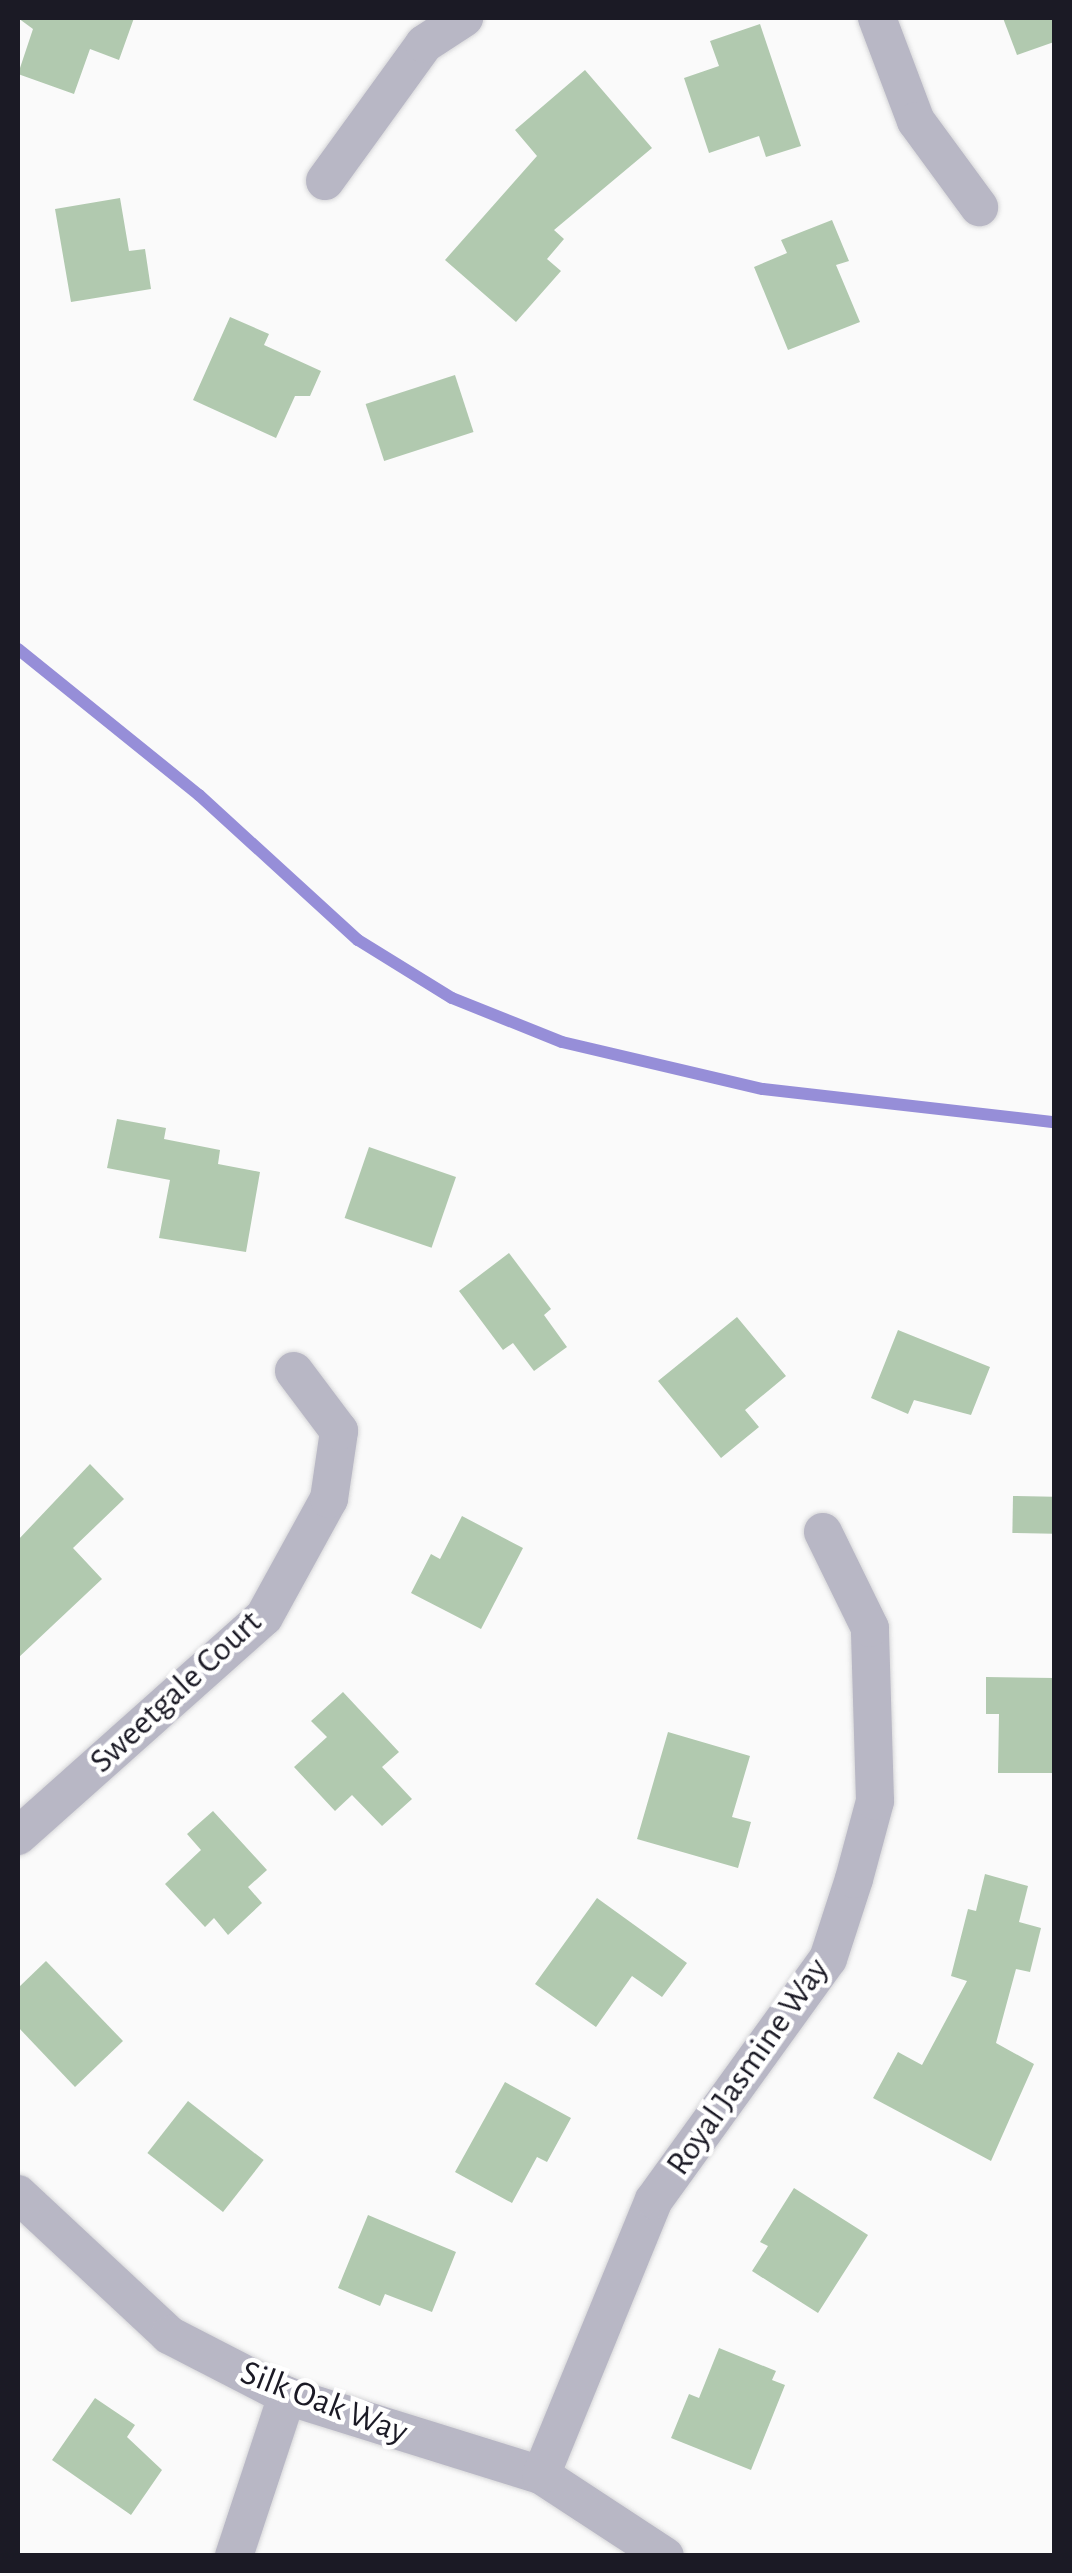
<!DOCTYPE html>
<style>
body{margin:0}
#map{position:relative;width:1072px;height:2573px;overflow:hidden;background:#fafafa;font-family:"Alegreya Sans",sans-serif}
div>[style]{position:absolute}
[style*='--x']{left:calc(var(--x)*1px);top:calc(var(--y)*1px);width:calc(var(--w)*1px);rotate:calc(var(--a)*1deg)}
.stream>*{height:12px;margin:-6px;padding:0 6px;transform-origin:6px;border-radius:6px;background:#968ed8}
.building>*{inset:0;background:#b1c9af;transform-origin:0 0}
.roads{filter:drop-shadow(0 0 2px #d6d6d8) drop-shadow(0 0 2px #d6d6d8)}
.street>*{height:38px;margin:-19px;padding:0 19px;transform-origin:19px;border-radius:19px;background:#b8b7c5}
span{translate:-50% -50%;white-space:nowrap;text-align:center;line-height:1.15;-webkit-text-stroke:9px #fff;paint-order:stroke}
.street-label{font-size:35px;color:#1b1a25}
.frame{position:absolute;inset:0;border:20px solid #1b1a25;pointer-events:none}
</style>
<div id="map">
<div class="stream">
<div style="--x:18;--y:649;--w:233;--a:38.9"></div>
<div style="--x:199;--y:795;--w:215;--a:42.4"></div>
<div style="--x:358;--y:940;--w:110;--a:31.7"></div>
<div style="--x:452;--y:998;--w:118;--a:21.8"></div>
<div style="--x:562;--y:1042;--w:206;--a:13.2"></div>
<div style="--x:763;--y:1089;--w:293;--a:6.5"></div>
</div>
<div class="building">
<div style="clip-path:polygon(18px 18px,134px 18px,119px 60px,90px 49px,74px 94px,18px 74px,33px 29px)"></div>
<div style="clip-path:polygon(1003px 18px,1054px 18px,1054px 42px,1017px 55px)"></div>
<div style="clip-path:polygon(760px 24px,801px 146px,766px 157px,759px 136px,709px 153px,684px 78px,719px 66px,710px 41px)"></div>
<div style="clip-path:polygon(585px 70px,652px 148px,554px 230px,564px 239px,547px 259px,561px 271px,516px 322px,445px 260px,537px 156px,515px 130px)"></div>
<div style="clip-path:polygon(120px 198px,129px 251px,145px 249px,151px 289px,71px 302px,55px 209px)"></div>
<div style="clip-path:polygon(832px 220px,849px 261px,836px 265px,860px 322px,788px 350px,754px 267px,787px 253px,781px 240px)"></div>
<div style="clip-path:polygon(230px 317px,269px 334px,264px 345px,321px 371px,310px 396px,295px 396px,276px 438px,193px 400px)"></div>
<div style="left:455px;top:375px;width:60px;height:94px;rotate:72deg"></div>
<div style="clip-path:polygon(117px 1119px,166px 1128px,164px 1139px,220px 1150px,218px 1164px,260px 1172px,246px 1252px,159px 1238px,170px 1180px,107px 1168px)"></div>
<div style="left:369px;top:1147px;width:92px;height:75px;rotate:19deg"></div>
<div style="clip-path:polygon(509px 1253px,551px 1309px,544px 1315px,567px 1347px,534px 1371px,513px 1343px,503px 1350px,459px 1291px)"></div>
<div style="clip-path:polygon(737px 1317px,786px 1376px,745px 1410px,759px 1427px,721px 1458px,658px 1381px)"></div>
<div style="clip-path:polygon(898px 1330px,990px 1367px,971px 1415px,914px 1400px,908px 1414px,871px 1398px)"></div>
<div style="clip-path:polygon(90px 1464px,124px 1499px,73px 1548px,102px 1579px,18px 1658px,18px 1540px)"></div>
<div style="left:1013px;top:1496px;width:41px;height:37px;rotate:1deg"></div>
<div style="clip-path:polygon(462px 1516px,523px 1548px,481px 1629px,411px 1593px,431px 1554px,440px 1559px)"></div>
<div style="clip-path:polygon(986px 1677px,1054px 1678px,1054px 1773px,998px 1773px,999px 1714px,986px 1714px)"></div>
<div style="clip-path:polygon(343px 1692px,399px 1752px,382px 1767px,412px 1799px,382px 1826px,352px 1795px,335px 1811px,294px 1767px,327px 1737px,311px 1721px)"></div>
<div style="clip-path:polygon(668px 1732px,750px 1756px,732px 1817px,751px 1822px,738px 1868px,637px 1839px)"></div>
<div style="clip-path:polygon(213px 1811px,267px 1870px,248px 1887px,262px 1903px,228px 1935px,214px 1918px,205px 1927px,165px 1884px,201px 1850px,187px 1834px)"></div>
<div style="clip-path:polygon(985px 1874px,1028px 1886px,1019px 1922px,1041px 1928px,1030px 1972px,1016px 1969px,996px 2043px,1034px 2064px,991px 2161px,873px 2098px,898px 2052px,922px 2065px,967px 1981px,951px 1976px,968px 1909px,976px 1911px)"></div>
<div style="clip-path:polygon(597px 1898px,687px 1963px,662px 1997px,632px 1976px,596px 2027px,535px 1984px)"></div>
<div style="clip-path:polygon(46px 1961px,123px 2041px,75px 2087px,18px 2027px,18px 1988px)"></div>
<div style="clip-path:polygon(505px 2082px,571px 2118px,547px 2162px,537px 2157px,512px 2203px,455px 2172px)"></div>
<div style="left:188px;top:2101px;width:96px;height:66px;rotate:38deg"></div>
<div style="clip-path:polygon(794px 2188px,868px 2235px,818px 2313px,752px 2271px,768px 2246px,760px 2242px)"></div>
<div style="clip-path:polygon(368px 2215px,456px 2252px,432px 2312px,385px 2294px,380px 2306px,338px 2288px)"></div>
<div style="clip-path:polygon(719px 2348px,776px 2371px,772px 2380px,785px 2385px,751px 2470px,671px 2438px,689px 2394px,699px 2398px)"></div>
<div style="clip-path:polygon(95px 2398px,135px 2425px,127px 2437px,162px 2470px,131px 2515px,52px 2460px)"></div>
</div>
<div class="roads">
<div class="street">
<div style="--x:877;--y:18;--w:110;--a:69.3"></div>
<div style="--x:916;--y:121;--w:107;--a:53.8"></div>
<div style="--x:325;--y:181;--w:169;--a:-54.1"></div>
<div style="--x:424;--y:44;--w:48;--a:-33"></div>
<div style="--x:18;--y:1836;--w:329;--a:-41.7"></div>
<div style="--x:264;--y:1617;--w:135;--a:-61.2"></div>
<div style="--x:329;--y:1499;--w:69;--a:-81.6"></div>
<div style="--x:339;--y:1431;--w:75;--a:-126.9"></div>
<div style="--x:18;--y:2194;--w:207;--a:43"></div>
<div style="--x:169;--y:2335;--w:133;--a:27.3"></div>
<div style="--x:287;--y:2396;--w:266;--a:17.3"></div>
<div style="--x:541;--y:2475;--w:148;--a:33.2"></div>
<div style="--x:541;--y:2475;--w:297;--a:-67.7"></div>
<div style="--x:654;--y:2200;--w:297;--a:-54.2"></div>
<div style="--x:828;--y:1959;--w:84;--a:-72"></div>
<div style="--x:854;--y:1879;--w:81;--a:-74.9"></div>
<div style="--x:875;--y:1801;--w:173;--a:-91.7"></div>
<div style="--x:870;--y:1628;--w:107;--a:-116.1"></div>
<div style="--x:234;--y:2556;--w:169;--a:-71.7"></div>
</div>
</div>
<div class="street-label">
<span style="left:176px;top:1692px;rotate:-43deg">Sweetgale Court</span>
<span style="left:748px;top:2067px;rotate:-55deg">Royal Jasmine Way</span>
<span style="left:324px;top:2403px;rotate:21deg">Silk Oak Way</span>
</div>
<div class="frame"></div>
</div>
